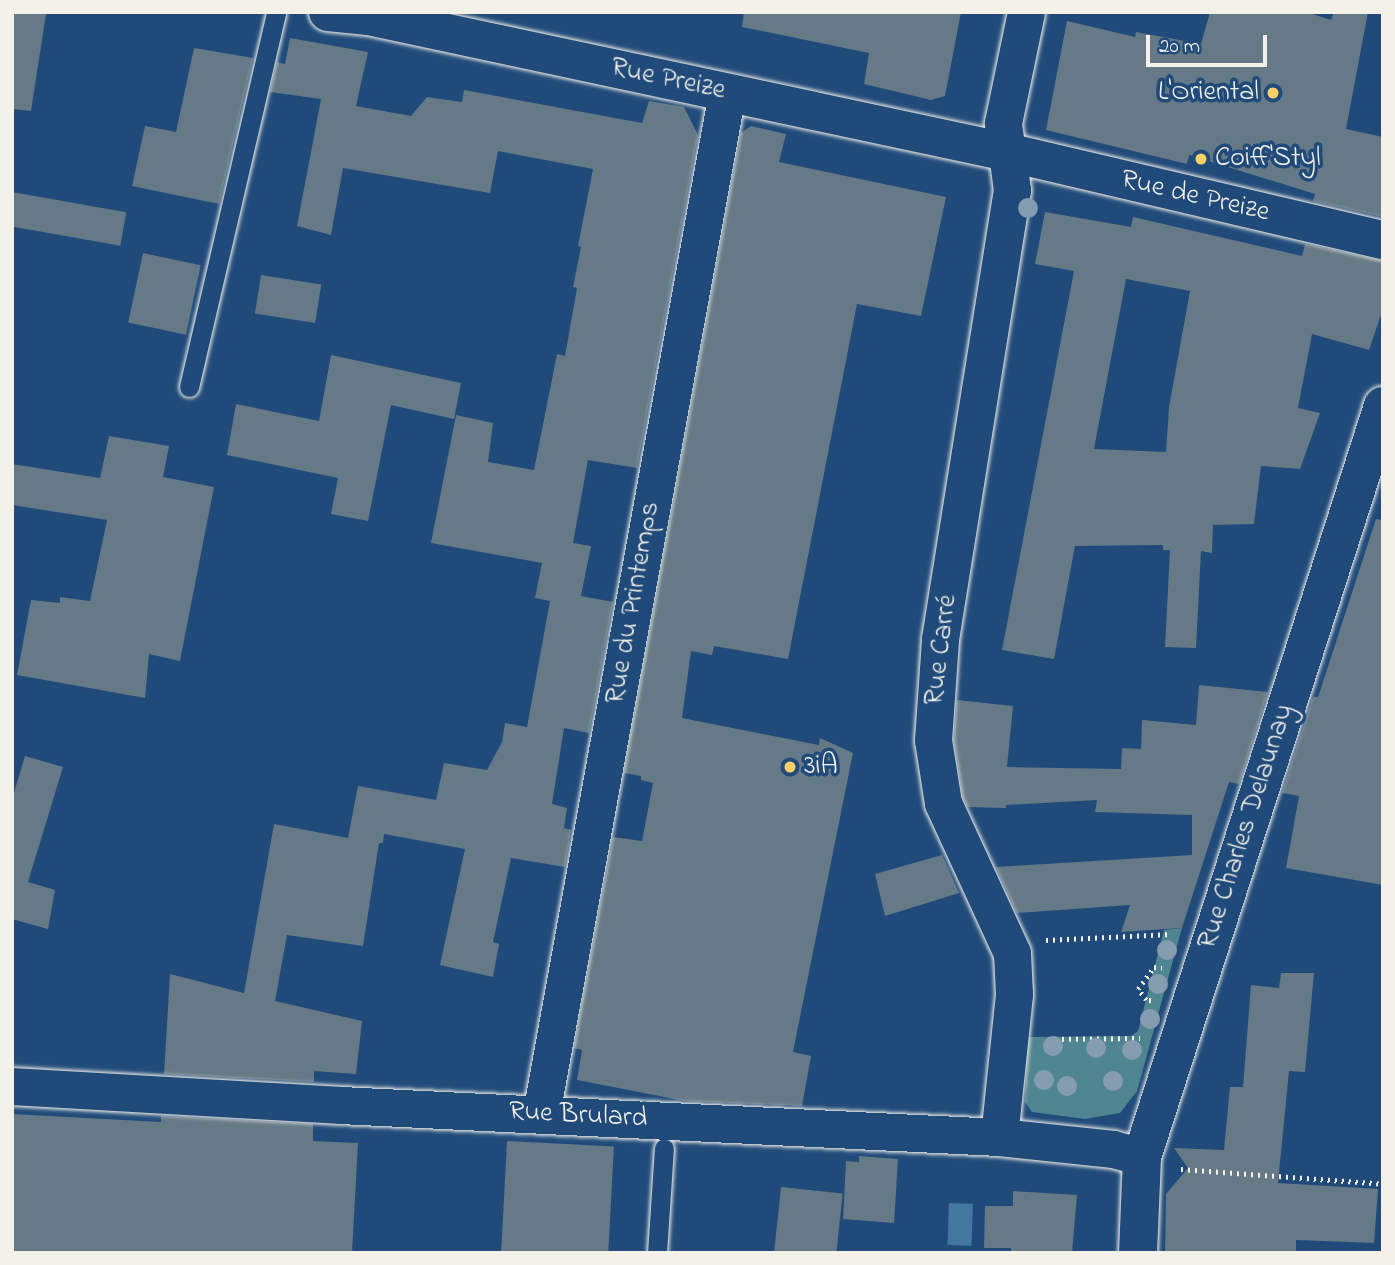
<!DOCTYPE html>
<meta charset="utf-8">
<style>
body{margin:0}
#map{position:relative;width:1395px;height:1265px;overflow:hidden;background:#1f4a7a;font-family:"Indie Flower",sans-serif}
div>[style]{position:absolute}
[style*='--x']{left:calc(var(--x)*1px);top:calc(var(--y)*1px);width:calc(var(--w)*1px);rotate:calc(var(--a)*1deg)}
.green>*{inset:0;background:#4f8491}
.water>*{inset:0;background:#4377a0;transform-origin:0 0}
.building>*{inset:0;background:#657986;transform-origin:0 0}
.path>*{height:4.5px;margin-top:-2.25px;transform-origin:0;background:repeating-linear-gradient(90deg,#f4f1e8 0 2px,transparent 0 7px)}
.roads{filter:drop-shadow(0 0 2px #f4f1e8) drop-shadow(0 0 2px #f4f1e8)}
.service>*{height:19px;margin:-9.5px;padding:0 9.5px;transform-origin:9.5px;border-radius:9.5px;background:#1f4a7a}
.minor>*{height:37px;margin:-18.5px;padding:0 18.5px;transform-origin:18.5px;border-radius:18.5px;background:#1f4a7a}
.tertiary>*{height:38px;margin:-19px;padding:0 19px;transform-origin:19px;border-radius:19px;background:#1f4a7a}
.trees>*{width:20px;height:20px;margin:-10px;border-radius:50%;background:#869daf}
.dots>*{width:19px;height:19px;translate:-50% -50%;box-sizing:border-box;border:4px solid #1f4a7a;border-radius:50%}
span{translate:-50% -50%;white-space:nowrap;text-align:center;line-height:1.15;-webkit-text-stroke:7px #1f4a7a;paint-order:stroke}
.street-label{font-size:28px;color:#f4f1e8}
.poi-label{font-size:28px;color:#f4f1e8}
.right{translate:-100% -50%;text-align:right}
.left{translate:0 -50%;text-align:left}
.frame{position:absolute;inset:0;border:14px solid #f4f1e8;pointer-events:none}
.scale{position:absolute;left:1146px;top:35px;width:121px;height:32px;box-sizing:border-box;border:4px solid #f4f1e8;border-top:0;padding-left:9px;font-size:21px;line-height:24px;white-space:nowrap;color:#f4f1e8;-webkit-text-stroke:5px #1f4a7a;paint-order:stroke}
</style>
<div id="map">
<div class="green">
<div style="clip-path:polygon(1182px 928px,1137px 1091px,1120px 1113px,1085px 1119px,1032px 1112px,1025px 1102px,1028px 1037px,1131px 1036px,1138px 1031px,1164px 930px)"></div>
</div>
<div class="water">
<div style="left:949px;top:1203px;width:24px;height:42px;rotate:2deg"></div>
</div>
<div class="building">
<div style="clip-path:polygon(12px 12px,46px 14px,31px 111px,12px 109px)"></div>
<div style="clip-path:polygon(744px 12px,961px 12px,945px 96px,931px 100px,864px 84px,869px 53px,742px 27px)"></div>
<div style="clip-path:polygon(1210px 12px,1306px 12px,1331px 20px,1334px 12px,1368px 12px,1346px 129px,1383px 137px,1383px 217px,1313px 201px,1315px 194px,1189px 155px,1187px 164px,1046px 130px,1067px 21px,1135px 37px,1136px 32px,1201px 44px)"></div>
<div style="clip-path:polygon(290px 38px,368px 52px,356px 106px,411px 116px,427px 97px,462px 102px,464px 90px,642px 123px,649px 101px,684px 107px,698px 135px,637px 468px,588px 460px,573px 543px,591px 546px,581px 596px,613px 602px,589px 733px,564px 728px,552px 804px,567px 808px,564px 828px,571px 830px,565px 867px,511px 858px,493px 942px,499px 944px,493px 977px,440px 965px,465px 849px,384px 834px,383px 843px,379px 843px,363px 946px,287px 935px,275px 1001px,362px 1021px,356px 1074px,314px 1071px,314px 1082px,164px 1074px,170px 974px,244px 993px,274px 824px,348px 838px,358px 786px,436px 800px,444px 763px,487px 770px,502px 742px,505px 723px,527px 727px,550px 601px,535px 598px,542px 563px,431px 543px,456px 415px,493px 423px,488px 462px,534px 470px,557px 354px,565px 356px,577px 288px,573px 287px,581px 247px,578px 246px,593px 169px,498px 151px,490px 193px,343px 168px,331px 235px,297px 226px,321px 99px,270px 92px,277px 62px,285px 64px)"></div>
<div style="clip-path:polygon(194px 48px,253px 58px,219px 204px,132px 186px,145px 126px,176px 132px)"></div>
<div style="clip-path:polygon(751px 126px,786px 134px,779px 162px,946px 197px,921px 316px,857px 304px,788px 659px,714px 646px,712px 655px,691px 651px,682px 718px,819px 745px,820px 738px,853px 753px,793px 1052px,811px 1056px,802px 1106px,685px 1101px,577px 1080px,582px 1050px,574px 1048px,613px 837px,642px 841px,653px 783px,641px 780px,641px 776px,624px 773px,741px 133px)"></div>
<div style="left:12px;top:192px;width:116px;height:34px;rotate:10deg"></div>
<div style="clip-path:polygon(evenodd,1045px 212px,1131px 227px,1133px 217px,1302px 256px,1305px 244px,1383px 261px,1383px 309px,1369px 350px,1312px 334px,1298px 408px,1320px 413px,1300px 469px,1261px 466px,1254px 524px,1213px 525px,1212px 553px,1201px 551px,1196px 648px,1165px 647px,1170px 550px,1163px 550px,1163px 545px,1075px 546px,1054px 659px,1002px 650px,1074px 271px,1035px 264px,1045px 212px,1126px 279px,1190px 291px,1169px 407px,1166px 452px,1094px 449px,1126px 279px)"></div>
<div style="left:143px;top:253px;width:59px;height:71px;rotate:12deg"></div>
<div style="left:261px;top:275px;width:61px;height:39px;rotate:9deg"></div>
<div style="clip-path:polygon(331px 355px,461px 383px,454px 419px,391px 405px,368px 521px,331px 514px,338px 478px,227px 455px,236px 404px,319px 421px)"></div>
<div style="clip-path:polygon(109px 436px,169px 446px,163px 477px,214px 487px,180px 661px,149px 654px,145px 698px,17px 675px,31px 600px,60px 603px,60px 597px,90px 601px,107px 520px,12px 505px,12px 464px,100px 478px)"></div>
<div style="clip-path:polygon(1376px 519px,1383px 520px,1383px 885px,1286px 868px,1299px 796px,1282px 793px,1313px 697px,1318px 697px)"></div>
<div style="clip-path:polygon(1199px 685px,1268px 692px,1239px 784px,1229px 782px,1182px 928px,1121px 932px,1130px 905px,1017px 913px,996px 867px,1192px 855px,1192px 815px,1095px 812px,1097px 800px,1006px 805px,1006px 808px,968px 807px,963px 797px,954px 739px,957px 700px,1013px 706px,1007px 767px,1121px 769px,1122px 748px,1141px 749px,1142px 720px,1196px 725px)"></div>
<div style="clip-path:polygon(25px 756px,63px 767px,28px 882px,55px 890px,48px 929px,12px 919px,12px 799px)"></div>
<div style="clip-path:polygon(942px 855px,959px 893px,885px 916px,875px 874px)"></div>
<div style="clip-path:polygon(1281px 973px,1314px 973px,1305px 1072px,1289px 1071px,1278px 1183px,1378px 1189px,1374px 1243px,1296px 1240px,1296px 1253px,1165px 1253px,1166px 1194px,1188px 1168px,1174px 1148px,1224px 1150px,1230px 1087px,1243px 1087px,1251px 985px,1279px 988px)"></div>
<div style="clip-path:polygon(12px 1114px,161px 1122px,161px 1116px,313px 1124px,313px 1141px,358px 1143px,352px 1253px,12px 1253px)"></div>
<div style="left:507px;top:1141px;width:107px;height:112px;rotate:3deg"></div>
<div style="clip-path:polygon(859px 1156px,898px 1159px,894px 1223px,843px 1219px,846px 1161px,859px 1162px)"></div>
<div style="left:781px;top:1187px;width:62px;height:66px;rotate:6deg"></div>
<div style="clip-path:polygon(1013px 1191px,1077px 1195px,1072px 1253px,1011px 1253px,1011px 1248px,984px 1248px,985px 1206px,1013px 1206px)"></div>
</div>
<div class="path">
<div style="--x:1046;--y:940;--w:125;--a:-2.7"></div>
<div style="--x:1151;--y:1001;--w:5;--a:-169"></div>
<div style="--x:1146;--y:1000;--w:14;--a:-126"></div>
<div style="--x:1138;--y:989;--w:27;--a:-54"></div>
<div style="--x:1154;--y:967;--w:8;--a:7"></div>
<div style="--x:1048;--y:1039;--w:92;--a:-0.6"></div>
<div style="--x:1181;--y:1169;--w:203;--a:4.2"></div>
</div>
<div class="roads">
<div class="service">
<div style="--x:189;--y:387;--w:385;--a:-76.9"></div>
<div style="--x:657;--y:1253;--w:105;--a:-86.2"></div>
</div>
<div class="minor">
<div style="--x:12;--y:1086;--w:329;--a:3.3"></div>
<div style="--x:340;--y:1105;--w:660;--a:2.78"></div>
<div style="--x:999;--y:1137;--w:115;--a:6"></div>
<div style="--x:1113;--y:1149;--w:30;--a:15"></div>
<div style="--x:541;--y:1114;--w:1038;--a:-79.68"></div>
<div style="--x:999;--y:1137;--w:144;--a:-84"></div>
<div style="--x:1014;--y:994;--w:41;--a:-92.8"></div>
<div style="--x:1012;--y:953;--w:165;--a:-114.7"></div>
<div style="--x:943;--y:803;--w:64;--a:-99"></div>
<div style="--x:933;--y:740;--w:101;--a:-86"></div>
<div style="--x:940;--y:639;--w:455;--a:-80.9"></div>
<div style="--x:1012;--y:190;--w:68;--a:-97.7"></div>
<div style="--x:1003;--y:123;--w:113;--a:-78.3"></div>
</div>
<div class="tertiary">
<div style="--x:328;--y:12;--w:40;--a:5.7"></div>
<div style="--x:368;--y:16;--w:653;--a:12.02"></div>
<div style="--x:1007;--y:152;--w:386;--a:13.2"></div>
<div style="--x:1138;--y:1253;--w:96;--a:-87.6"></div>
<div style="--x:1142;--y:1157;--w:789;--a:-72.21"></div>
</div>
</div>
<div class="trees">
<div style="left:1028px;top:208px"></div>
<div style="left:1167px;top:950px"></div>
<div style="left:1158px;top:984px"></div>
<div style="left:1150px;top:1019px"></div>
<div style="left:1053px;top:1046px"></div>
<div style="left:1096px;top:1048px"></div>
<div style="left:1132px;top:1050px"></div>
<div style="left:1044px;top:1080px"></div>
<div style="left:1113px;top:1081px"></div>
<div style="left:1067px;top:1086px"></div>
</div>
<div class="dots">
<div style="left:1273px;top:93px;background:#ffd166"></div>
<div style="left:1201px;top:159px;background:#ffd166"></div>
<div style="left:790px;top:767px;background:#ffd166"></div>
</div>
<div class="street-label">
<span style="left:668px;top:80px;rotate:12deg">Rue Preize</span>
<span style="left:1195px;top:197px;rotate:13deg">Rue de Preize</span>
<span style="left:634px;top:603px;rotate:-80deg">Rue du Printemps</span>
<span style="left:942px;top:650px;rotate:-83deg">Rue Carré</span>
<span style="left:1247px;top:827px;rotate:-72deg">Rue Charles Delaunay</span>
<span style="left:578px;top:1116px;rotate:3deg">Rue Brulard</span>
</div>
<div class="poi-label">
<span class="right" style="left:1259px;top:93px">L'Oriental</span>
<span class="left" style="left:1215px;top:159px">Coiff'Styl</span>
<span class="left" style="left:804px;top:767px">3iA</span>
</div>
<div class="frame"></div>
<div class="scale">20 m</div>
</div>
